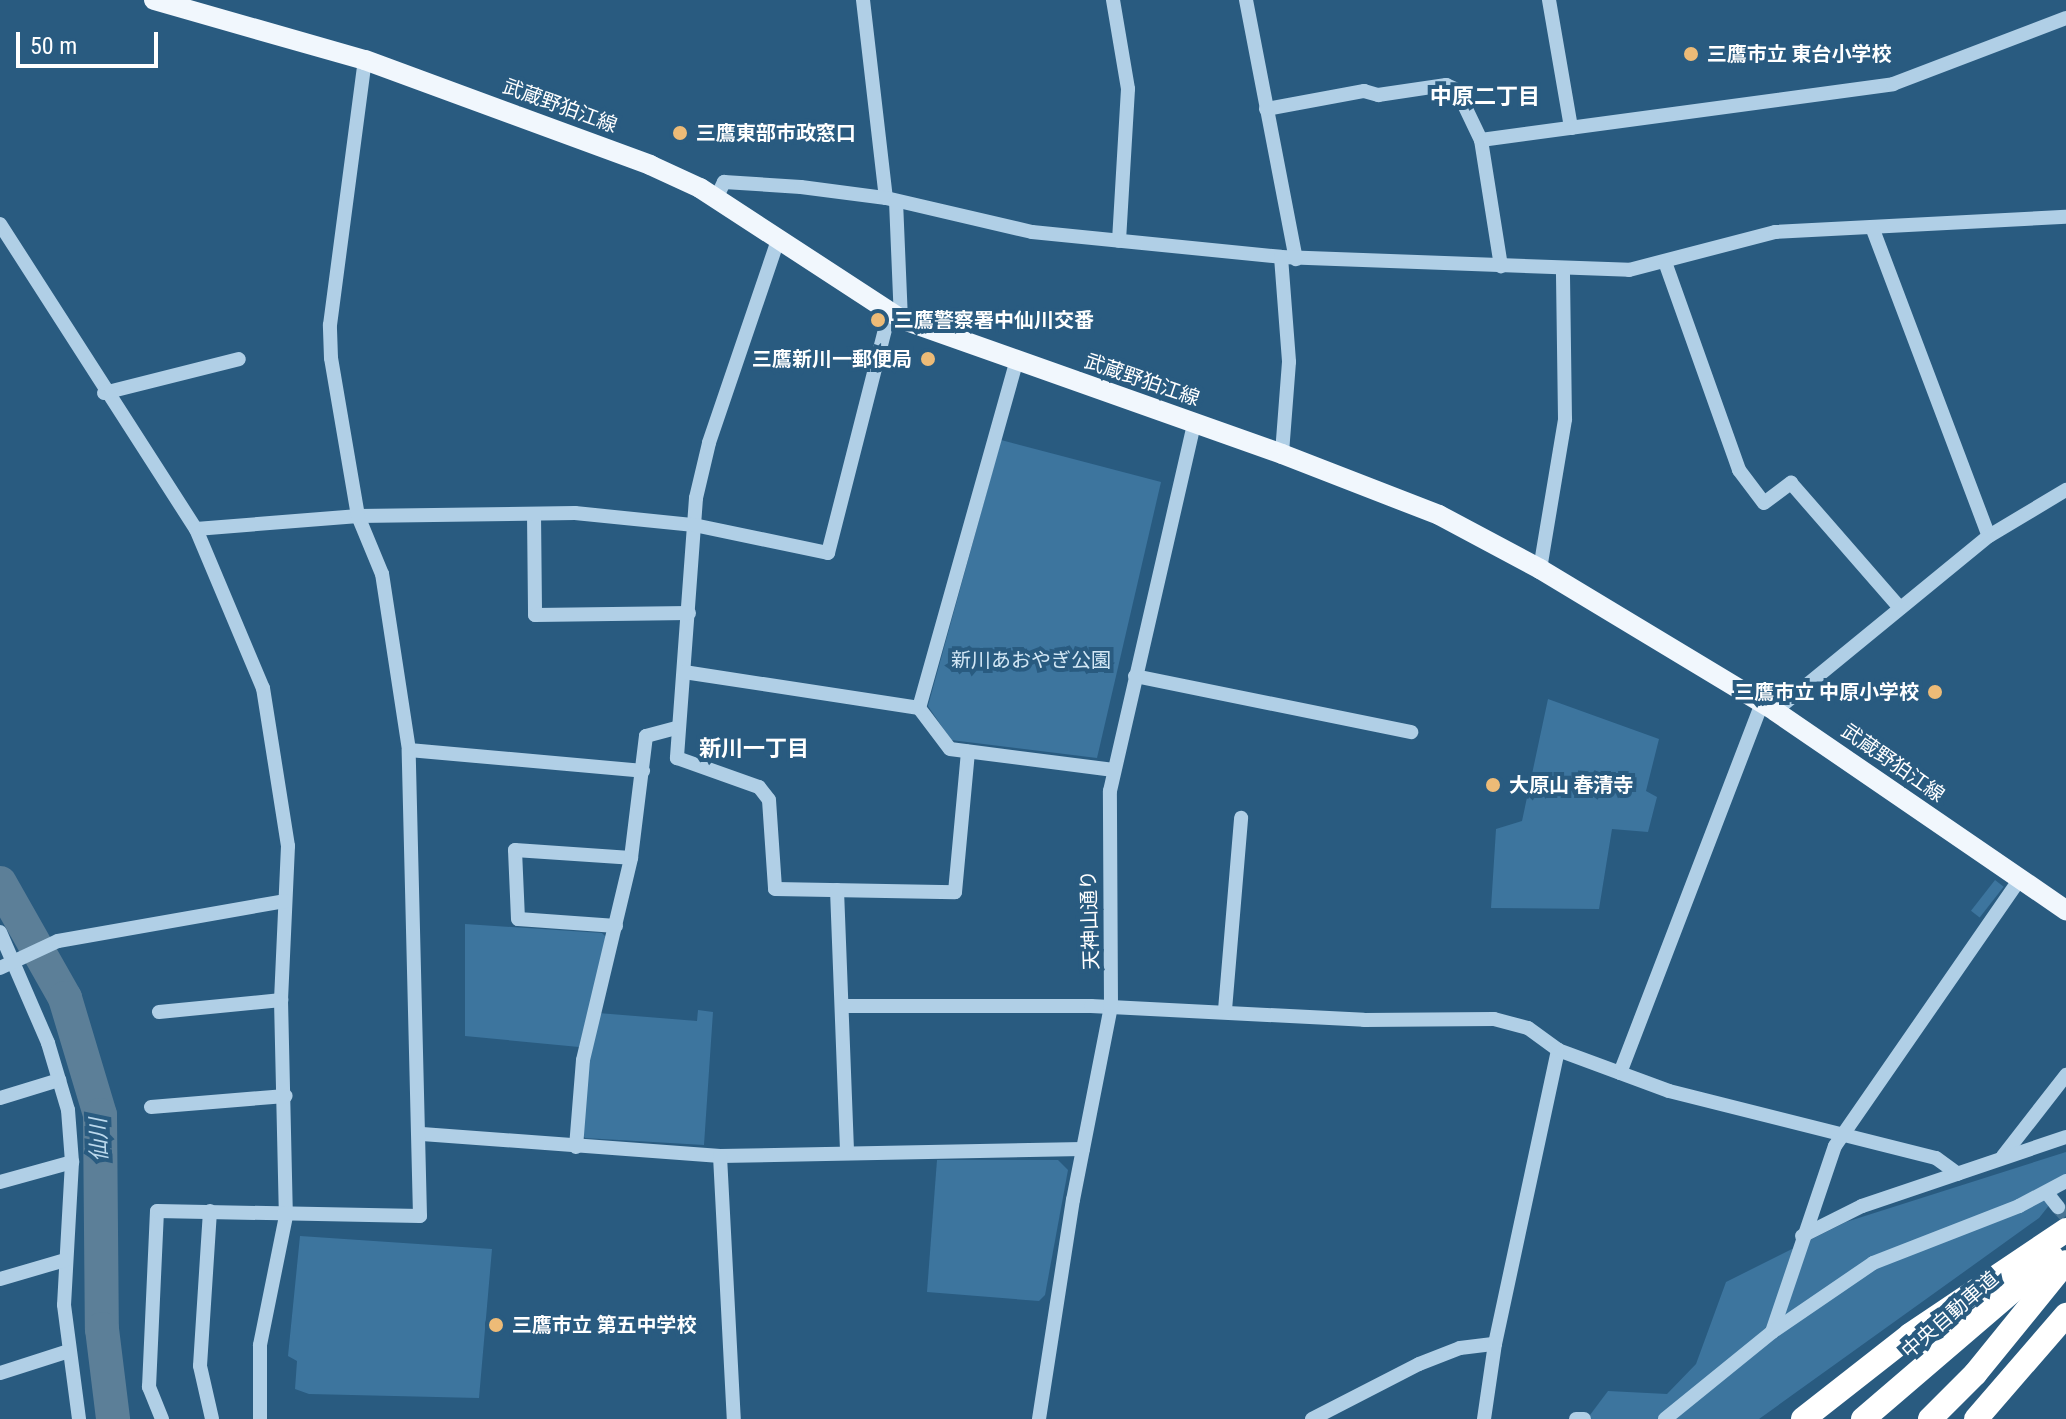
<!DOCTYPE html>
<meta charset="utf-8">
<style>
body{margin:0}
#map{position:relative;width:2066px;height:1419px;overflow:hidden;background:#295b80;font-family:"Roboto Condensed","Noto Sans JP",sans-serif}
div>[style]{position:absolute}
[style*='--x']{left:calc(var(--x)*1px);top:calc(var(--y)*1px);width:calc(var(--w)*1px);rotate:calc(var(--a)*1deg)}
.green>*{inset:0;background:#3d759e;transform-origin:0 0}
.river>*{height:34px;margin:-17px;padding:0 17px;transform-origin:17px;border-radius:17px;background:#5c7f98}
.minor-tunnel>*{height:14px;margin-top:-7px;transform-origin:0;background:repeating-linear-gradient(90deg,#497493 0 14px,transparent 0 21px)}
.minor>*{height:14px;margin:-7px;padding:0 7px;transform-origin:7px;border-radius:7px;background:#b0cfe6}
.major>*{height:20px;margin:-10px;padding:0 10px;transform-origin:10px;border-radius:10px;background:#f1f7fd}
.highway>*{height:24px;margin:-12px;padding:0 12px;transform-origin:12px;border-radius:12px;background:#fff}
.dots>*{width:22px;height:22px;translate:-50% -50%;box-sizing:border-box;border:4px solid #295b80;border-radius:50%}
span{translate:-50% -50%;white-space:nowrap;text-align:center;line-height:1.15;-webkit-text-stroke:8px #295b80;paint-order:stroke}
.poi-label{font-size:20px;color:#fff;font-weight:700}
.left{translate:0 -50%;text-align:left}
.right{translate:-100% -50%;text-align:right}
.street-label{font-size:20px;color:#fff}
.park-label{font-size:20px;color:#d3e7f5}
.neighbourhood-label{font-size:22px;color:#fff;font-weight:700}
.water-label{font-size:22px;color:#bcd9ed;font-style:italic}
.scale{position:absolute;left:16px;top:32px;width:142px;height:36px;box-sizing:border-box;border:4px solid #fff;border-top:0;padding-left:10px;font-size:24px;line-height:28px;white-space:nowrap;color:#fff;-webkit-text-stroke:6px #295b80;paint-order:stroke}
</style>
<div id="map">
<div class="green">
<div style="clip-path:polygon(1001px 440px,1161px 482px,1097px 758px,951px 740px,928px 706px)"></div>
<div style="clip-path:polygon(1548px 699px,1659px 739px,1646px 791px,1657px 797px,1648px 832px,1612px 829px,1599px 909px,1491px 908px,1496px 829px,1522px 821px)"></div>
<div style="left:1995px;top:880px;width:11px;height:39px;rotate:38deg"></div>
<div style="clip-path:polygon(465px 924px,602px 933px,607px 938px,579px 1047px,465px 1036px)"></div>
<div style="clip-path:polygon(698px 1010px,713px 1012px,704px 1145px,585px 1138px,581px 1133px,588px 1057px,598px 1013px,697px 1021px)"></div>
<div style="clip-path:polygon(2066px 1152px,2066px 1184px,2039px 1218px,1759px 1419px,1587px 1419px,1608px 1391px,1667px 1394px,1696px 1364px,1726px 1282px,1846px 1222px)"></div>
<div style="clip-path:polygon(937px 1160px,1058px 1160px,1068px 1170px,1045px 1295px,1039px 1301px,927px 1292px)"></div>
<div style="clip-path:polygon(300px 1236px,492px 1249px,479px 1398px,309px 1394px,295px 1389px,297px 1361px,288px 1356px)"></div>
</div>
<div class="river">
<div style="--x:0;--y:883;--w:132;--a:60.5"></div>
<div style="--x:65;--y:998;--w:122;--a:73.3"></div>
<div style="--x:100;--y:1115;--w:214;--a:89.5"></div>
<div style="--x:102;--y:1329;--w:91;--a:83"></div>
</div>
<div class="minor-tunnel">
<div style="--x:2058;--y:1207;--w:12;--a:48"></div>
</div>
<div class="minor">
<div style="--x:863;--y:0;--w:199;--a:83.4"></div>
<div style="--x:1113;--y:0;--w:90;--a:80.4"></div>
<div style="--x:1128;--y:89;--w:152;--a:93.4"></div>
<div style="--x:1246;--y:0;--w:264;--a:79.1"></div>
<div style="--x:1549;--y:0;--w:130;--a:80.2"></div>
<div style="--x:1266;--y:109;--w:100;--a:-10.4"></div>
<div style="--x:1364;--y:91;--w:15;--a:16"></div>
<div style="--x:1378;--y:95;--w:69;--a:-8.4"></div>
<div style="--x:1446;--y:85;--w:12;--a:24"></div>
<div style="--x:1457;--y:90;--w:55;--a:64.4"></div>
<div style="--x:1481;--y:140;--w:128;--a:81"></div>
<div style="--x:1481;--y:140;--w:416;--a:-7.7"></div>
<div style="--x:1893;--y:84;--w:185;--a:-20.9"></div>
<div style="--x:716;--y:199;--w:19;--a:-65"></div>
<div style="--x:724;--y:182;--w:77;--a:3.7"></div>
<div style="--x:801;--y:187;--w:86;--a:7.4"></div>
<div style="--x:886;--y:198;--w:150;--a:13.1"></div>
<div style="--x:1032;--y:232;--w:250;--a:5.7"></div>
<div style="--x:1281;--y:257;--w:348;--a:2.1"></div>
<div style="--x:1629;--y:270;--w:151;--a:-14.6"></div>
<div style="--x:1775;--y:232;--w:291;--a:-3"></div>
<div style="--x:896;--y:201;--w:118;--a:87.6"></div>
<div style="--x:0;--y:224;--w:363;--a:57.3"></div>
<div style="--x:196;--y:529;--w:173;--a:67.2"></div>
<div style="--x:263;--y:688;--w:160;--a:81"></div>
<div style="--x:288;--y:846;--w:154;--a:92.6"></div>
<div style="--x:281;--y:1000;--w:216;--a:88.7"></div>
<div style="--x:286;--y:1216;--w:132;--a:101.4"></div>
<div style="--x:260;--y:1345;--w:74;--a:90"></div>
<div style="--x:1872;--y:227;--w:330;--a:69.3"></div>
<div style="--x:778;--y:240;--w:214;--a:108.8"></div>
<div style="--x:709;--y:443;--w:57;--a:103.3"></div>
<div style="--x:696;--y:498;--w:261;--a:94.2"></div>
<div style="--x:677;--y:758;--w:87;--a:19.5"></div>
<div style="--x:759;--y:787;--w:16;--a:52"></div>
<div style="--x:769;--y:800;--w:89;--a:86.1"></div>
<div style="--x:775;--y:889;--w:180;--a:1"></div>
<div style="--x:955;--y:892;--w:141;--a:-84.7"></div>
<div style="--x:1281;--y:257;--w:105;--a:85.6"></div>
<div style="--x:1289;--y:362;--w:92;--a:94.4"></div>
<div style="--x:1665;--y:262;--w:221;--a:70.4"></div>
<div style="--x:1739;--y:470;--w:41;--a:52.9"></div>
<div style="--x:1764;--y:503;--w:34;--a:-37"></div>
<div style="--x:1791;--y:483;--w:166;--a:48.9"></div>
<div style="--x:104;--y:393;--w:139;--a:-14.1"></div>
<div style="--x:534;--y:514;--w:101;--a:89.4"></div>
<div style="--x:535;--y:615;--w:154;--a:-0.7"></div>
<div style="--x:196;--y:529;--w:163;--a:-4.6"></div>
<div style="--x:358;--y:516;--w:217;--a:-0.8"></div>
<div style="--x:575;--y:513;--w:120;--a:5.8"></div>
<div style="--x:694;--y:525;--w:137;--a:11.8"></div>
<div style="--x:828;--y:553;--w:247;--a:-75.7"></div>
<div style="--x:1540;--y:569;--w:152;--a:-80.5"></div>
<div style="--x:1565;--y:419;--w:151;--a:-90.8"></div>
<div style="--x:684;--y:672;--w:238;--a:8.7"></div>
<div style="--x:919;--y:708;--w:51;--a:52.9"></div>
<div style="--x:950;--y:749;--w:165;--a:7.3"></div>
<div style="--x:1135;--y:676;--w:282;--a:11.5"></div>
<div style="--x:919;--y:708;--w:358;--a:-74.3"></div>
<div style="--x:1775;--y:711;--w:276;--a:-39.3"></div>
<div style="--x:1989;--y:536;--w:90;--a:-30.9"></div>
<div style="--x:409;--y:750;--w:235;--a:5.1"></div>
<div style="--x:837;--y:890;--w:263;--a:87.8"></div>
<div style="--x:616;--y:926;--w:98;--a:-175.9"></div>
<div style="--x:518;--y:919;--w:69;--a:-92.5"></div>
<div style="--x:515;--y:850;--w:116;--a:3.9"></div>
<div style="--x:0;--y:932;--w:121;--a:66.6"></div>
<div style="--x:48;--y:1043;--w:70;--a:73.4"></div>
<div style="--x:68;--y:1110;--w:52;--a:85.6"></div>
<div style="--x:72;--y:1162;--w:143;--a:93.2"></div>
<div style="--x:64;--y:1305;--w:115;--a:82.5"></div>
<div style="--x:0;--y:968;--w:64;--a:-25"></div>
<div style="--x:58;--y:941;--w:230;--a:-10"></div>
<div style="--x:845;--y:1006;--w:246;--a:0"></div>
<div style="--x:1091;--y:1006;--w:273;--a:2.9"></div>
<div style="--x:1364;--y:1020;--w:130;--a:-0.4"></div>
<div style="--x:1494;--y:1019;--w:35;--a:15"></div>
<div style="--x:1528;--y:1028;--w:37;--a:36"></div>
<div style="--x:1558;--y:1050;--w:118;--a:20.3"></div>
<div style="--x:1669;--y:1091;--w:275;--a:14.1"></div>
<div style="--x:1936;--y:1158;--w:27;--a:36"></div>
<div style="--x:1225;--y:1010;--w:193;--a:-85.2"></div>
<div style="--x:159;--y:1012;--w:123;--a:-5.6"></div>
<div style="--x:1620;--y:1073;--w:396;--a:-69"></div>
<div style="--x:0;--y:1098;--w:62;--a:-17"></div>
<div style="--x:151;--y:1107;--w:135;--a:-4.7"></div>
<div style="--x:422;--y:1134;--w:299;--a:4.2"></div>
<div style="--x:720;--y:1156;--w:363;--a:-1.1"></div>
<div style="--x:576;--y:1147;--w:87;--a:-85.4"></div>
<div style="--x:583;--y:1060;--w:208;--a:-76.6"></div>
<div style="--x:631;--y:858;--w:123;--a:-83"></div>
<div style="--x:646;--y:736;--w:34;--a:-15"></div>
<div style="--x:720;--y:1156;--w:263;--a:87"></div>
<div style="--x:2003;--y:1156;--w:103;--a:-52.1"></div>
<div style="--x:0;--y:1182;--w:75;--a:-15.5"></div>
<div style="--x:2047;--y:1193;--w:18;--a:52"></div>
<div style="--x:210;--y:1211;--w:155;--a:93.7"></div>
<div style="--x:200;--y:1366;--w:54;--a:77.2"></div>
<div style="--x:1802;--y:1236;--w:67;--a:-26.6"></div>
<div style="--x:1862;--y:1206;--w:215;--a:-18.7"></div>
<div style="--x:0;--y:1279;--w:68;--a:-16.3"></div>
<div style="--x:1772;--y:1332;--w:196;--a:-71.3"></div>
<div style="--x:1835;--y:1146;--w:325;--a:-55.3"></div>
<div style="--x:0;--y:1373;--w:69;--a:-17.7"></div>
<div style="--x:162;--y:1419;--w:35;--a:-112"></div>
<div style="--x:149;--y:1387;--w:176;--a:-87.4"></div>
<div style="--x:157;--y:1211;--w:263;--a:1.1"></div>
<div style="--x:420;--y:1216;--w:466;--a:-91.4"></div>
<div style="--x:409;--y:750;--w:178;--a:-98.7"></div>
<div style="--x:382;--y:574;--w:63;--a:-112.5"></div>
<div style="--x:358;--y:516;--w:160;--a:-99.7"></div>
<div style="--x:331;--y:358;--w:33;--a:-92"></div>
<div style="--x:330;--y:325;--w:267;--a:-82.5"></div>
<div style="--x:1039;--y:1419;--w:222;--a:-81.2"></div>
<div style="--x:1073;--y:1200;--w:198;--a:-78.9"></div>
<div style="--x:1111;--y:1006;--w:215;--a:-90.3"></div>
<div style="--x:1110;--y:791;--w:377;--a:-77.1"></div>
<div style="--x:1312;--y:1419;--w:120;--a:-27.2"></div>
<div style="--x:1419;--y:1364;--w:44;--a:-21.3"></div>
<div style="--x:1460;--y:1348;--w:35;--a:-7"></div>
<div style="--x:1484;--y:1419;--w:76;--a:-81.7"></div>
<div style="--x:1495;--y:1344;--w:301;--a:-77.9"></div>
<div style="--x:1576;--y:1419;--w:8;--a:0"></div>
<div style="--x:1665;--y:1419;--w:138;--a:-39.1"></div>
<div style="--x:1772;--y:1332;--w:122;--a:-34.3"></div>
<div style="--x:1873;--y:1263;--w:157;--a:-21.3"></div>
<div style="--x:2019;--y:1206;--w:53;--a:-28"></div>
</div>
<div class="major">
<div style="--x:154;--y:0;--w:219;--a:15.9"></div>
<div style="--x:365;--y:60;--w:304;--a:20.2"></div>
<div style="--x:650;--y:165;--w:55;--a:24.7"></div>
<div style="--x:700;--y:188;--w:240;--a:33.1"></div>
<div style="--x:901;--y:319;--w:404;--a:19.5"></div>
<div style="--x:1282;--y:454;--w:168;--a:21.2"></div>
<div style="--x:1439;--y:515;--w:115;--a:28.1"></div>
<div style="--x:1540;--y:569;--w:275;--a:31.1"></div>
<div style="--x:1775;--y:711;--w:353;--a:34.4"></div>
</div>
<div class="highway">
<div style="--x:1803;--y:1419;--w:136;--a:-38.1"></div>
<div style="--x:1910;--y:1335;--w:188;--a:-33.9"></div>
<div style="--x:1863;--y:1419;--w:249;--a:-40.6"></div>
<div style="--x:1930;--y:1419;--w:64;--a:-45"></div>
<div style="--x:1975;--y:1374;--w:144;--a:-50.9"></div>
<div style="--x:1976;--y:1419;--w:138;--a:-49.1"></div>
</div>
<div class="dots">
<div style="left:1691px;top:54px;background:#edbb77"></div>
<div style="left:680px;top:133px;background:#edbb77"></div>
<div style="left:878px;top:320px;background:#edbb77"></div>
<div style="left:928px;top:359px;background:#edbb77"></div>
<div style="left:1935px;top:692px;background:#edbb77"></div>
<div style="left:1493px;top:785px;background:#edbb77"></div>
<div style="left:496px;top:1325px;background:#edbb77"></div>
</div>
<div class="poi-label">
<span class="left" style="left:1707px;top:54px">三鷹市立 東台小学校</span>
<span class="left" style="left:696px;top:133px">三鷹東部市政窓口</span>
<span class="left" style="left:894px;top:320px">三鷹警察署中仙川交番</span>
<span class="right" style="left:912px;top:359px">三鷹新川一郵便局</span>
<span class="right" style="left:1919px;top:692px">三鷹市立 中原小学校</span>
<span class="left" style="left:1509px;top:785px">大原山 春清寺</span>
<span class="left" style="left:512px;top:1325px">三鷹市立 第五中学校</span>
</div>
<div class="street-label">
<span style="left:560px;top:106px;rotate:20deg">武蔵野狛江線</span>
<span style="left:1142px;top:380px;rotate:19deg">武蔵野狛江線</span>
<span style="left:1893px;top:763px;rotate:35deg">武蔵野狛江線</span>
<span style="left:1090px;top:920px;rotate:-92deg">天神山通り</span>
<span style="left:1950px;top:1315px;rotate:-41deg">中央自動車道</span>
</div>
<div class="park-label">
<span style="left:1031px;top:660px">新川あおやぎ公園</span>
</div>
<div class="neighbourhood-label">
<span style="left:1485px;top:97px">中原二丁目</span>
<span style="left:754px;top:749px">新川一丁目</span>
</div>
<div class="water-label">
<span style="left:99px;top:1140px;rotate:-92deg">仙川</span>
</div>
<div class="scale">50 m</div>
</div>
